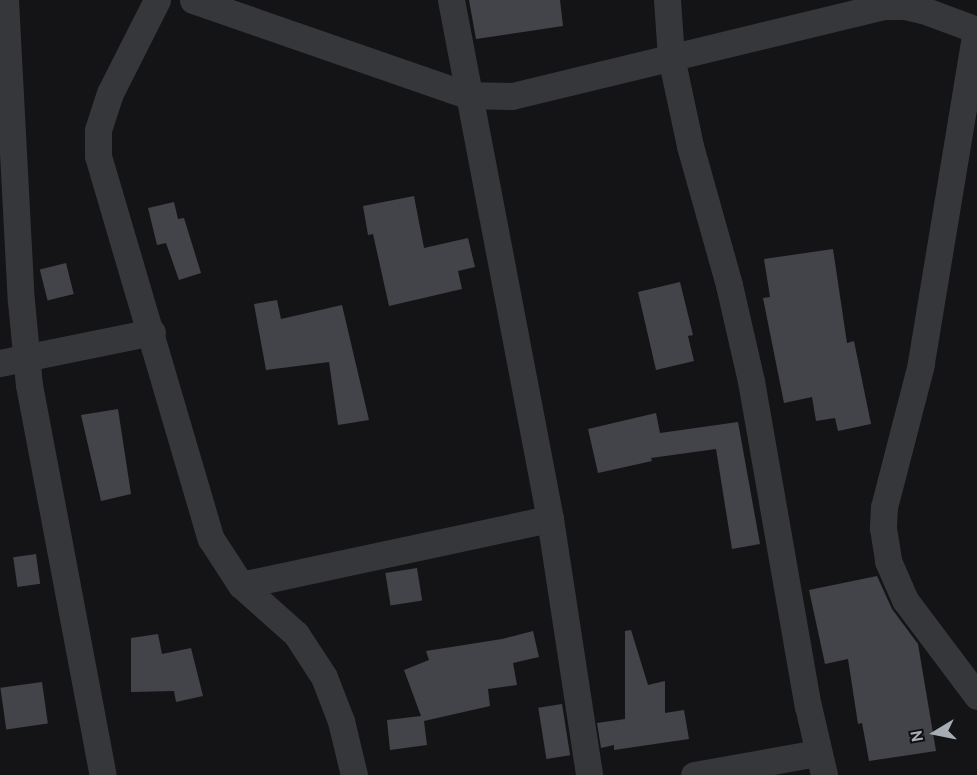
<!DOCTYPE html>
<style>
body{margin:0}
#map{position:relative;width:977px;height:775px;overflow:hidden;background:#141416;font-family:Cabin,sans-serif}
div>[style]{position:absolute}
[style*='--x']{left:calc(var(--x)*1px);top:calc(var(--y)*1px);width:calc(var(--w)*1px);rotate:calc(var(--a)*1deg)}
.building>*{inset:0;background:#434449;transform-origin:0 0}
.street>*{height:27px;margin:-13.5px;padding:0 13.5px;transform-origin:13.5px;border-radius:13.5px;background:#35373a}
span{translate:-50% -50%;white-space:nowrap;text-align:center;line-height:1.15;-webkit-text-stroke:4.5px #0f0f11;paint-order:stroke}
.north{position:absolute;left:905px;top:703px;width:60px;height:60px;-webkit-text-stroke:4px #0f0f11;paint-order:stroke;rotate:260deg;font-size:16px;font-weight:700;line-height:24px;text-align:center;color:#a6adb5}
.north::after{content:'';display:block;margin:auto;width:21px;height:27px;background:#a6adb5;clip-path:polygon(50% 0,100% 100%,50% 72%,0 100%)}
</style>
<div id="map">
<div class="building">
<div style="clip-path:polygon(469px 0,560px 0,563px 26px,476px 39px)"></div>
<div style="clip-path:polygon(414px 196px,424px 248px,468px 238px,475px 267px,458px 271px,462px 289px,389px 306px,373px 234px,368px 235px,363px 206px)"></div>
<div style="clip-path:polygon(174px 202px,178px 219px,184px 218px,201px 273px,179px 280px,166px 243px,157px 245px,148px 208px)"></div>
<div style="clip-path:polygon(833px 249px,847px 343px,854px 341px,871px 424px,838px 431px,835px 418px,816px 421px,812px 397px,784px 403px,763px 298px,770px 297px,764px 259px)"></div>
<div style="left:66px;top:263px;width:32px;height:27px;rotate:76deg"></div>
<div style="clip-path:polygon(680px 282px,693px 335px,688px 336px,694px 361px,656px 370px,638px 292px)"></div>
<div style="clip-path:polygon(277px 300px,281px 319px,342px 305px,369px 420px,338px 425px,329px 362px,266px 370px,254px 304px)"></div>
<div style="clip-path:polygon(118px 409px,131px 494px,101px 501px,81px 415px)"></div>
<div style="clip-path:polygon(656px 413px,660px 433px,738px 422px,760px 544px,732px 549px,716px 449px,651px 458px,652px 461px,598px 473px,588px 429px)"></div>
<div style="left:36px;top:554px;width:30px;height:23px;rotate:82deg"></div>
<div style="left:417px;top:568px;width:33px;height:32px;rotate:81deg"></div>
<div style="clip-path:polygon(877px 576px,892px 609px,918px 644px,936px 751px,869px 761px,862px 723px,858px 724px,848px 659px,825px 664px,809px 590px)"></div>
<div style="clip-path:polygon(631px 630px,648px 685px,665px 681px,665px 713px,684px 710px,689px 739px,614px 750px,614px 745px,601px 748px,597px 723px,625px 719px,625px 631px)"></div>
<div style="clip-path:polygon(533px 631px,539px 657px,513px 663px,517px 685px,488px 689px,490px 706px,424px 721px,427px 745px,390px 750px,387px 720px,421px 716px,404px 670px,429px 660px,426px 651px,502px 639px)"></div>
<div style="clip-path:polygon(158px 634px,162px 654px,191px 648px,203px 696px,176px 702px,174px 691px,131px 692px,131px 638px)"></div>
<div style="left:42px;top:682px;width:42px;height:42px;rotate:82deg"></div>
<div style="left:562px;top:704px;width:52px;height:24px;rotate:81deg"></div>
</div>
<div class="street">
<div style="--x:5;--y:0;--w:301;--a:87"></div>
<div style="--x:21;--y:301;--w:84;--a:84.6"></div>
<div style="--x:29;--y:385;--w:397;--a:79.3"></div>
<div style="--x:157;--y:0;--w:104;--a:116.8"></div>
<div style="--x:110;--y:93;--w:39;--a:108"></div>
<div style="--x:98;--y:130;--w:26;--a:90"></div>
<div style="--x:98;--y:156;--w:399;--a:73.6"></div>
<div style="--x:211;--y:539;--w:55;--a:56.9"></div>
<div style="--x:241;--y:585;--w:74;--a:41.7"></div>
<div style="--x:296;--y:634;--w:51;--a:56.9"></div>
<div style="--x:324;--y:677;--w:47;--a:68.9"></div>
<div style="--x:341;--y:721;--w:56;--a:76.5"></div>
<div style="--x:193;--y:0;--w:290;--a:19.1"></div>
<div style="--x:467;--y:95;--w:45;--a:1.3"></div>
<div style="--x:512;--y:96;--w:383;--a:-13.6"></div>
<div style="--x:884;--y:6;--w:21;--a:0"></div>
<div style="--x:905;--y:6;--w:18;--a:13"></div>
<div style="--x:923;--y:10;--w:58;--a:20.3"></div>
<div style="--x:451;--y:0;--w:528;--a:79.2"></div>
<div style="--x:550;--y:519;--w:259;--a:81.3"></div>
<div style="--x:667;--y:0;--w:57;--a:86"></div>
<div style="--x:671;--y:57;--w:91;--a:77.9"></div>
<div style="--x:690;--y:146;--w:144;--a:74.3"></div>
<div style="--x:729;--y:285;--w:98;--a:77.1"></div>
<div style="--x:751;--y:381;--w:330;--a:80.1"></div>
<div style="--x:808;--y:706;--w:71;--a:76.9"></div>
<div style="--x:976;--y:30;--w:338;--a:99.4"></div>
<div style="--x:921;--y:364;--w:148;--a:104.5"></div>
<div style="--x:884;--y:507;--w:21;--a:93"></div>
<div style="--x:883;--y:528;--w:33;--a:81"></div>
<div style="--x:888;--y:561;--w:43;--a:66.4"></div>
<div style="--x:905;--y:600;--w:120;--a:53.1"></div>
<div style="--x:0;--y:363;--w:155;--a:-11.5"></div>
<div style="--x:241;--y:585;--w:316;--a:-12.1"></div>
<div style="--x:694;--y:775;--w:125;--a:-10.1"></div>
</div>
<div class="north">N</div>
</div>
